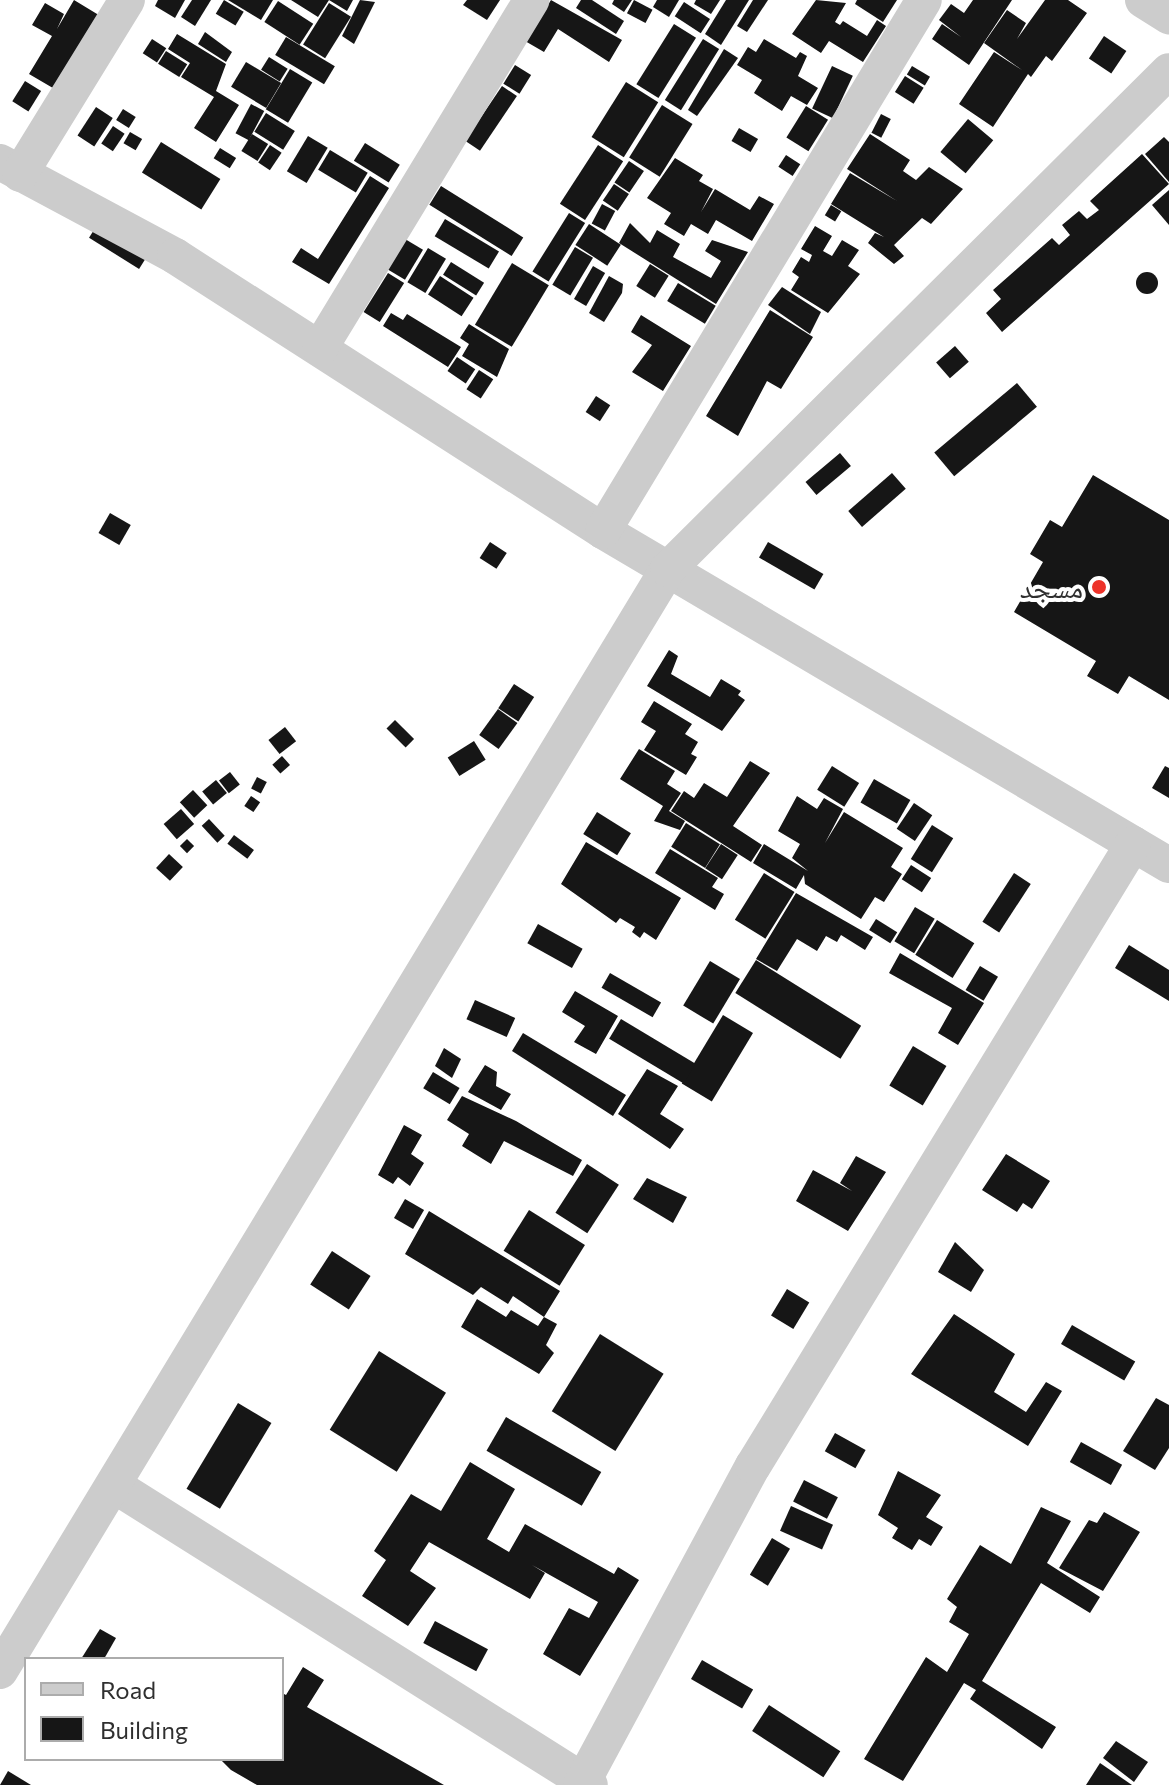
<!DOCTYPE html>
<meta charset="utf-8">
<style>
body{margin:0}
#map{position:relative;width:1169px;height:1785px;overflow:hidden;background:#fff;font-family:Commissioner,"Noto Naskh Arabic",sans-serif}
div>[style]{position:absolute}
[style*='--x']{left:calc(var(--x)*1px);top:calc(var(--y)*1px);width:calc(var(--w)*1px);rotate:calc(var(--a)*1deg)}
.building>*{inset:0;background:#161616;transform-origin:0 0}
.round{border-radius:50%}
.street>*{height:36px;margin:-18px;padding:0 18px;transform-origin:18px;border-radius:18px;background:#ccc}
.dots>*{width:22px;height:22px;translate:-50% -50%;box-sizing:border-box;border:4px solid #fff;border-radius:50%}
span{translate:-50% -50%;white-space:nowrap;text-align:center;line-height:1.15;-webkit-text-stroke:8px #fff;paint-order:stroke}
.poi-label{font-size:28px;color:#2f2f2f}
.right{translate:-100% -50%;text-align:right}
.legend{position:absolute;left:24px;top:1657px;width:260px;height:104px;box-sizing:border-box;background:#fff;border:2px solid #acacac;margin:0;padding:10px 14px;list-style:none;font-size:24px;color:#2f2f2f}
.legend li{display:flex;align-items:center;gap:16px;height:40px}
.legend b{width:40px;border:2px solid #acacac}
</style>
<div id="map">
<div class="building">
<div style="clip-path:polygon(74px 0,102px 17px,58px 91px,29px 74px,52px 36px,32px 25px,45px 3px,64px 14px,57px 29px)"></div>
<div style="clip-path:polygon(158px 0,185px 0,175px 18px,155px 6px)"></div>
<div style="clip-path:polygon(192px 0,211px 0,195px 26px,181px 17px)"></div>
<div style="left:224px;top:0;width:23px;height:16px;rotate:31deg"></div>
<div style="clip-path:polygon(228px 0,273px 0,261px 20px)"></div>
<div style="clip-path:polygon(291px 0,353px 0,347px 11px,329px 0,318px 17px)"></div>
<div style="clip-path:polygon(360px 0,375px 2px,354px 44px,342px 36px)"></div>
<div style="clip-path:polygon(467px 0,500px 0,487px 20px,463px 5px)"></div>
<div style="clip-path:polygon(551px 0,622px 40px,609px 62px,558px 29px,544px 52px,525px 41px)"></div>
<div style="clip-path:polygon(581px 0,592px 0,624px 21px,616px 34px,576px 8px)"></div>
<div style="clip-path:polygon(614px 0,632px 0,624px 12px,612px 4px)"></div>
<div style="left:634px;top:0;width:21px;height:15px;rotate:28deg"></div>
<div style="clip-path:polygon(657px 0,679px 0,669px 17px,653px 7px)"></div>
<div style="clip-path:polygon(696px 0,720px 0,711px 14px,694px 4px)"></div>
<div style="clip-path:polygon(726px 0,749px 0,721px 45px,705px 34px)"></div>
<div style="clip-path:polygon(753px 0,768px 0,747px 32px,737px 26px)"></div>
<div style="clip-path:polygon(816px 0,846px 3px,835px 22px,840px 25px,843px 21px,867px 36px,877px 20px,886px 26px,863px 62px,829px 41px,821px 53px,792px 34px)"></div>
<div style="clip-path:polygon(857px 0,897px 0,883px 22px,855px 4px)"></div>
<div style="clip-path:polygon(973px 0,1012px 0,969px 65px,932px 39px,942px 24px,961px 37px,939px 20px,951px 4px,964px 13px)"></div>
<div style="clip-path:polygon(1045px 0,1068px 0,1087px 13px,1052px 61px,1046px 56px,1031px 77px,1028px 74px,993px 127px,959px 104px,994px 52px,1022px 70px,984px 43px,1007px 10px,1026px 23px,1017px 39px)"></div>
<div style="left:278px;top:1px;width:42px;height:25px;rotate:33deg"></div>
<div style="left:684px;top:2px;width:31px;height:17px;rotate:33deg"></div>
<div style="left:329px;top:3px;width:26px;height:49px;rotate:32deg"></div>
<div style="left:674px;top:24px;width:26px;height:71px;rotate:32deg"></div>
<div style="clip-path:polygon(205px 32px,232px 52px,226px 62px,198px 44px)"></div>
<div style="clip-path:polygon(177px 34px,226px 64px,216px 91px,239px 105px,216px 142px,194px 128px,214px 97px,181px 77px,190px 63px,168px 49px)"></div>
<div style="left:1104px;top:36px;width:27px;height:27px;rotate:34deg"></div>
<div style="left:286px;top:37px;width:57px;height:21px;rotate:31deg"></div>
<div style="left:152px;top:39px;width:17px;height:17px;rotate:33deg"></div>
<div style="left:703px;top:39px;width:19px;height:72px;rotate:32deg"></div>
<div style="clip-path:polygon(764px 39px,796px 58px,800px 52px,807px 56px,798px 76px,818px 88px,807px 105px,791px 96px,782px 111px,754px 93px,762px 80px,737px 65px,748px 47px,756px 52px)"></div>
<div style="clip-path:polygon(724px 49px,738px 58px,697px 116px,688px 110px)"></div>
<div style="left:166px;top:51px;width:25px;height:15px;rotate:32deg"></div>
<div style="left:269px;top:57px;width:22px;height:15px;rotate:32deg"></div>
<div style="left:246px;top:62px;width:41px;height:29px;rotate:31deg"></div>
<div style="left:515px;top:65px;width:19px;height:22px;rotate:32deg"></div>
<div style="left:832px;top:66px;width:23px;height:47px;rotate:25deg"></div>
<div style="left:912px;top:66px;width:21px;height:10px;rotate:31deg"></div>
<div style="left:290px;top:69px;width:26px;height:47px;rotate:31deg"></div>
<div style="left:905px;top:76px;width:22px;height:19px;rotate:32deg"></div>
<div style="left:25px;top:81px;width:19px;height:24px;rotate:32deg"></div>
<div style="left:626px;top:82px;width:38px;height:65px;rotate:32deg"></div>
<div style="left:502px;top:86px;width:18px;height:66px;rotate:34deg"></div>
<div style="left:251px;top:104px;width:15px;height:33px;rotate:28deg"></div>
<div style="left:662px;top:105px;width:36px;height:62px;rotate:32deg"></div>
<div style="left:806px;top:106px;width:26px;height:37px;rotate:32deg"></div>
<div style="left:96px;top:107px;width:20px;height:34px;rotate:33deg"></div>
<div style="left:123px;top:109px;width:15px;height:13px;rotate:32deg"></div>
<div style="left:266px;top:113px;width:34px;height:22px;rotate:32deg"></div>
<div style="left:881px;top:114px;width:11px;height:21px;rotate:27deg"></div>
<div style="left:968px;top:119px;width:33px;height:43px;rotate:40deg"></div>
<div style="left:113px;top:126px;width:14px;height:21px;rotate:34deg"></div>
<div style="left:739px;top:128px;width:22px;height:15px;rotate:30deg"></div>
<div style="left:130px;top:132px;width:14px;height:13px;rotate:30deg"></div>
<div style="left:252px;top:134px;width:19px;height:20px;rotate:32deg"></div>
<div style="clip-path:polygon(870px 134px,910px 160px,903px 171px,916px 180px,929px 167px,963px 189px,931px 224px,922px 218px,894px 245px,904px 256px,894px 264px,868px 243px,875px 233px,884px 237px,831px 204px,850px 173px,897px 201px,847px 169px)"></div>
<div style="left:308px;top:136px;width:23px;height:41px;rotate:31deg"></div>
<div style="clip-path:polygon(1164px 137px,1169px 142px,1169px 182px,1145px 154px)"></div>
<div style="left:161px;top:142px;width:70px;height:36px;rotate:32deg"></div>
<div style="left:365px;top:143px;width:41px;height:21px;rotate:32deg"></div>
<div style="left:270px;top:145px;width:14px;height:21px;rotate:34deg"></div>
<div style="left:598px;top:145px;width:30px;height:70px;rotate:33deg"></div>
<div style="left:220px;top:148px;width:19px;height:12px;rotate:32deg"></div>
<div style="left:330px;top:150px;width:44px;height:23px;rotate:31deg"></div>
<div style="clip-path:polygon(1142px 154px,1169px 184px,1002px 332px,986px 313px,1001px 299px,993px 290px,1052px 238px,1059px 245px,1070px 235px,1062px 225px,1079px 211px,1087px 219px,1099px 210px,1090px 201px)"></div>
<div style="left:786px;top:155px;width:17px;height:14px;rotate:33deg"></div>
<div style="clip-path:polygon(675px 158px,703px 175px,699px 181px,713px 189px,701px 212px,715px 189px,750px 210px,759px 196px,774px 204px,752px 241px,716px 220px,708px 234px,691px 224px,684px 236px,664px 224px,671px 213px,647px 198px)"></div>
<div style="left:629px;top:161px;width:18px;height:26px;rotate:34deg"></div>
<div style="clip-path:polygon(370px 176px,389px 188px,329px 284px,292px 262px,301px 248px,318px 259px)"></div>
<div style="left:614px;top:184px;width:18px;height:20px;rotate:34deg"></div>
<div style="left:441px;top:186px;width:97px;height:22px;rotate:32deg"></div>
<div style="clip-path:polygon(1169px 190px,1169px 225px,1152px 205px)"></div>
<div style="left:602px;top:204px;width:15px;height:22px;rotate:28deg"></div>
<div style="left:831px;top:205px;width:12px;height:12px;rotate:31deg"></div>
<div style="left:569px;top:213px;width:19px;height:69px;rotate:32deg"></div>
<div style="left:445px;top:219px;width:63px;height:20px;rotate:31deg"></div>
<div style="clip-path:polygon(630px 223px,650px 243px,657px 230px,680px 244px,673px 257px,711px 278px,721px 261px,705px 251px,712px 240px,748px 252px,716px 304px,619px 243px)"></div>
<div style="left:589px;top:224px;width:38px;height:25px;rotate:33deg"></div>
<div style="left:97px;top:225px;width:59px;height:15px;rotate:32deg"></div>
<div style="clip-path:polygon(815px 226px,832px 236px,823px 251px,832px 256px,842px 240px,859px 250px,848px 266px,860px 274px,828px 313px,791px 290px,799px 277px,792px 272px,801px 257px,809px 262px,812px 255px,801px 249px)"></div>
<div style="left:405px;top:239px;width:21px;height:35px;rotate:31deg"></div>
<div style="left:575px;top:247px;width:21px;height:44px;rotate:31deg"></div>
<div style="left:428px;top:248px;width:21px;height:40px;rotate:31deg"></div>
<div style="left:451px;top:262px;width:39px;height:15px;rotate:32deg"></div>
<div style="left:512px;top:263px;width:43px;height:72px;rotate:31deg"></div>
<div style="left:650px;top:264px;width:22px;height:26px;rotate:32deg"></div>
<div style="left:593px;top:266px;width:14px;height:38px;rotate:30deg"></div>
<div class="round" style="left:1136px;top:272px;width:22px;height:22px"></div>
<div style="left:388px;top:273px;width:19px;height:46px;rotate:32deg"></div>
<div style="left:440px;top:276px;width:40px;height:22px;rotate:33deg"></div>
<div style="clip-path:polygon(609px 276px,623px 284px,622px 293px,604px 322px,589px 313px)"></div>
<div style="left:678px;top:283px;width:44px;height:21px;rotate:31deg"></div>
<div style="clip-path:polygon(782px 287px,821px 312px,810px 334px,768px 305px)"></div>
<div style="clip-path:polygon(770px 310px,813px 337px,781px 389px,767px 381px,738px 436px,706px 416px)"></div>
<div style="clip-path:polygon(391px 313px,403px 320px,407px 314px,461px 347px,448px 367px,383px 326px)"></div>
<div style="clip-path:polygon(641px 315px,691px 346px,663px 391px,632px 372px,652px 345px,631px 332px)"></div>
<div style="clip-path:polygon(469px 324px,509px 349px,497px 377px,462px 356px,469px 344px,460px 338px)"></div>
<div style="left:955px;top:346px;width:21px;height:25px;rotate:49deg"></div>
<div style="left:457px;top:357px;width:22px;height:17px;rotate:34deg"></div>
<div style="left:479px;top:370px;width:17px;height:23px;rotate:33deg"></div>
<div style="left:1017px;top:383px;width:31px;height:108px;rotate:50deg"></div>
<div style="left:596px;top:396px;width:17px;height:19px;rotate:33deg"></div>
<div style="left:840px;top:453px;width:17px;height:45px;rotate:50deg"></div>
<div style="left:892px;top:473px;width:21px;height:58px;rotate:49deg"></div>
<div style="clip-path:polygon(1093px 475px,1169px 520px,1169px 700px,1129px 676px,1118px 694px,1087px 676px,1096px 661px,1014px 612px,1043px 562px,1030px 554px,1050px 520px,1062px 527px)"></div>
<div style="left:110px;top:513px;width:24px;height:23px;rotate:30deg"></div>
<div style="left:490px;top:542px;width:20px;height:19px;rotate:33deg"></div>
<div style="left:768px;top:542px;width:64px;height:18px;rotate:30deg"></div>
<div style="clip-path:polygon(669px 650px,678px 656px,671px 674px,710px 697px,721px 679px,741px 691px,738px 695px,745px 700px,722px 731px,647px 686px)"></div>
<div style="left:514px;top:684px;width:24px;height:29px;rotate:33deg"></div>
<div style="clip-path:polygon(654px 701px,692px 724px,685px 734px,698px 742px,691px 754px,697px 757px,686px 775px,644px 750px,656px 731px,641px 722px)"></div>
<div style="left:498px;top:709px;width:24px;height:32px;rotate:36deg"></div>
<div style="left:395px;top:720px;width:27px;height:12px;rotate:45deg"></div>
<div style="left:285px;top:727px;width:18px;height:21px;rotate:52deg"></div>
<div style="left:474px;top:741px;width:22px;height:31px;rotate:58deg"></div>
<div style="clip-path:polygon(639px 749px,675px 771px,667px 784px,681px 793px,669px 811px,685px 821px,680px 830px,654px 821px,663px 806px,620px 779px)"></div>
<div style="left:282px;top:756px;width:12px;height:13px;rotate:48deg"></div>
<div style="clip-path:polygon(750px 761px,770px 773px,733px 826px,762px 845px,751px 862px,671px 811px,684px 791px,694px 798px,704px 783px,727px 797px)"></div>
<div style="left:832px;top:766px;width:32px;height:28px;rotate:32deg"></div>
<div style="clip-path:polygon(1165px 766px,1169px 768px,1169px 798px,1152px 788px)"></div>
<div style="left:230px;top:772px;width:16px;height:14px;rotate:52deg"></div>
<div style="left:257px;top:777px;width:11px;height:13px;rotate:27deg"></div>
<div style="left:874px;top:779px;width:42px;height:27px;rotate:30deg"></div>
<div style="left:216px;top:780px;width:17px;height:18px;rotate:50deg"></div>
<div style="left:193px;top:790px;width:21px;height:18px;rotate:47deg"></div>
<div style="left:251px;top:796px;width:11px;height:12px;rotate:34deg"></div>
<div style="clip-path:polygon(797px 796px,817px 809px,824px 798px,843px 809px,825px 843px,844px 812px,903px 848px,891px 867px,902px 874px,884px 902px,875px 897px,861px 919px,805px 884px,804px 875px,796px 889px,753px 863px,764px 844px,808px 871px,792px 858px,800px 844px,778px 831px)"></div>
<div style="left:914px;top:803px;width:22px;height:31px;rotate:34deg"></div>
<div style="left:181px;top:809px;width:20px;height:23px;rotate:49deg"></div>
<div style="left:597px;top:812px;width:40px;height:26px;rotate:32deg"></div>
<div style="left:209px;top:819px;width:23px;height:10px;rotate:47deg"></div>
<div style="left:686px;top:823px;width:40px;height:28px;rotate:32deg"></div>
<div style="left:932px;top:825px;width:25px;height:40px;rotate:32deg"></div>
<div style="left:234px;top:835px;width:25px;height:11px;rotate:37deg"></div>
<div style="left:187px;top:839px;width:10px;height:10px;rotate:45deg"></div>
<div style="clip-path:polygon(586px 842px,681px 898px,656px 940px,644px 932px,640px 938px,632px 932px,635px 927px,620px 918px,616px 923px,561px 884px)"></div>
<div style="left:721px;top:844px;width:20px;height:29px;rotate:33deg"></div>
<div style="clip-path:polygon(670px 849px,718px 878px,712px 887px,724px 894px,715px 910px,655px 873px)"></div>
<div style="left:169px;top:854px;width:19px;height:19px;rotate:43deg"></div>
<div style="left:911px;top:865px;width:24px;height:17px;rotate:33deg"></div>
<div style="left:764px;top:873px;width:36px;height:55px;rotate:32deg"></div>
<div style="left:1014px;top:873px;width:20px;height:58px;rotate:33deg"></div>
<div style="clip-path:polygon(796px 893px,873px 937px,865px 950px,841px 935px,837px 942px,826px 936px,817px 951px,797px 939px,777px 971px,756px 959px)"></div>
<div style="left:915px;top:907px;width:23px;height:40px;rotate:31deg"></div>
<div style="left:876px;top:919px;width:25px;height:13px;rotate:32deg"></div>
<div style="left:937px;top:920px;width:44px;height:41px;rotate:32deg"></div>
<div style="left:538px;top:924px;width:51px;height:22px;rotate:29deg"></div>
<div style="clip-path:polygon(1129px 945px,1169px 970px,1169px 1001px,1115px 968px)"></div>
<div style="clip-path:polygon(900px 953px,984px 1003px,958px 1045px,938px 1033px,952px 1008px,889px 973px)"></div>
<div style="left:756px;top:960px;width:124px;height:39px;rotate:32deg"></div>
<div style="left:710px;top:961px;width:35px;height:52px;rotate:31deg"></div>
<div style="left:980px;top:966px;width:21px;height:28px;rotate:31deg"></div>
<div style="left:610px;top:973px;width:59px;height:17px;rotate:30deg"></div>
<div style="clip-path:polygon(575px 991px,618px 1016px,596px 1054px,574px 1042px,585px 1026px,562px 1012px)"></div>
<div style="left:475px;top:1000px;width:44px;height:21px;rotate:24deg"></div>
<div style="left:723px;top:1015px;width:35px;height:80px;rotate:31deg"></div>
<div style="left:621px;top:1019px;width:87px;height:23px;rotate:31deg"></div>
<div style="clip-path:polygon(523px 1033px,626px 1095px,613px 1116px,512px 1051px)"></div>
<div style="left:913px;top:1046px;width:39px;height:46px;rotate:31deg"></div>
<div style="clip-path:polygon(444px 1048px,461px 1059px,452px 1078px,435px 1066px)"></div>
<div style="clip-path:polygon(485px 1065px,497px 1072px,496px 1086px,511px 1094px,501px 1110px,468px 1092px)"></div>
<div style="clip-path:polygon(647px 1069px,678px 1086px,660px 1114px,684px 1129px,670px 1149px,618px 1114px)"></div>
<div style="left:433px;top:1072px;width:31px;height:19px;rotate:31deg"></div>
<div style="clip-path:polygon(462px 1096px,516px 1121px,582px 1160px,573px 1176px,504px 1141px,491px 1164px,462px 1146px,469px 1134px,447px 1120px)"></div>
<div style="clip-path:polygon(404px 1125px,422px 1135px,411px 1154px,424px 1163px,410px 1186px,398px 1177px,393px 1184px,378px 1175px)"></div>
<div style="clip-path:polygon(1006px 1154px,1050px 1181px,1032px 1209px,1023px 1203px,1017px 1212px,982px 1190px)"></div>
<div style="clip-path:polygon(856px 1156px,886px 1172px,848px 1231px,796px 1201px,813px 1170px,852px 1191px,840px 1183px)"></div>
<div style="left:587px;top:1164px;width:38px;height:58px;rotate:33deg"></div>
<div style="clip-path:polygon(647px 1178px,687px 1197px,673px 1223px,633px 1199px)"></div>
<div style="left:405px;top:1199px;width:22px;height:22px;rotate:30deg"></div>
<div style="left:529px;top:1210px;width:66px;height:48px;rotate:32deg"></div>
<div style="clip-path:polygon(429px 1211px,560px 1291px,544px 1317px,513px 1296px,508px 1304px,481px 1287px,473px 1295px,405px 1254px)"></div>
<div style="clip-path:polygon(955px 1242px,984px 1270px,971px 1292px,938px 1272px)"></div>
<div style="left:332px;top:1251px;width:46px;height:40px;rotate:33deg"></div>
<div style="left:787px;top:1289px;width:26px;height:31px;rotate:31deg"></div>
<div style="clip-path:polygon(477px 1299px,506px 1317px,511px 1310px,538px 1326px,544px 1317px,557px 1324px,546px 1345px,554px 1353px,539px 1374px,461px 1327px)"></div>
<div style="clip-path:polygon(954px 1314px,1015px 1354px,994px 1392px,1026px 1412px,1046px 1382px,1062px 1391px,1028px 1446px,911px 1374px)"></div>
<div style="left:1072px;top:1325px;width:73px;height:22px;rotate:30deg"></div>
<div style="left:600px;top:1334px;width:75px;height:91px;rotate:32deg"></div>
<div style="left:379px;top:1351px;width:79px;height:93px;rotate:32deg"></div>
<div style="clip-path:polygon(1156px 1398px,1169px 1405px,1169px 1448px,1155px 1470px,1123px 1451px)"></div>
<div style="left:238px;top:1403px;width:39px;height:100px;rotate:31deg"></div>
<div style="left:506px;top:1417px;width:110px;height:39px;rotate:30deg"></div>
<div style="left:835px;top:1433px;width:35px;height:21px;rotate:29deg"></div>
<div style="left:1081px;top:1442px;width:47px;height:23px;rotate:29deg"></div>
<div style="clip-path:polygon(470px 1462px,515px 1489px,487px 1539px,509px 1552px,525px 1524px,614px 1574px,618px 1567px,639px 1580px,580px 1676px,543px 1654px,569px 1608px,589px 1618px,598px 1602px,532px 1565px,545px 1573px,530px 1599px,429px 1542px,410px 1571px,436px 1588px,408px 1626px,362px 1596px,386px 1560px,374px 1551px,411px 1494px,441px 1511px)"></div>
<div style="clip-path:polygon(898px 1471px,941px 1495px,926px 1517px,943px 1527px,931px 1546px,919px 1539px,912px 1550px,892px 1538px,898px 1528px,878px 1515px)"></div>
<div style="left:804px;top:1480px;width:38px;height:24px;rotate:27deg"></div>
<div style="left:791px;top:1506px;width:46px;height:27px;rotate:24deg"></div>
<div style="clip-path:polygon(1041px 1507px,1071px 1521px,1047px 1563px,1100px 1597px,1090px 1613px,1041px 1583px,982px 1681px,1056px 1727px,1042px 1749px,970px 1699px,976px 1690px,964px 1683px,903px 1781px,864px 1759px,926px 1657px,947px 1672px,969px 1634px,949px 1622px,957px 1607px,947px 1599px,980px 1545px,1011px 1564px)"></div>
<div style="clip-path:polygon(1104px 1512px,1140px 1532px,1103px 1591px,1059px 1568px,1089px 1520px,1097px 1523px)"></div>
<div style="left:772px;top:1538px;width:21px;height:43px;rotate:31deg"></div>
<div style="left:435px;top:1621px;width:60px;height:25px;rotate:28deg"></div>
<div style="clip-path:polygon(100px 1629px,116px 1638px,104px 1659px,81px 1659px)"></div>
<div style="left:702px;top:1660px;width:59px;height:22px;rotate:30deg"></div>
<div style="clip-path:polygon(303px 1667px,324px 1680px,307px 1707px,444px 1785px,257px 1785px,231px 1770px,220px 1759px,282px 1759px,282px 1693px,286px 1695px)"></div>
<div style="left:769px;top:1705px;width:85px;height:31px;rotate:33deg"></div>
<div style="clip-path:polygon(1116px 1741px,1148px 1762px,1134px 1782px,1103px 1758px)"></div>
<div style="clip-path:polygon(1100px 1763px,1132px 1785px,1086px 1785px)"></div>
<div style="clip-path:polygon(8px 1771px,31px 1785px,0 1785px)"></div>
</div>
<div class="street">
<div style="--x:1143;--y:0;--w:31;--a:32"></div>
<div style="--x:0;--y:162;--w:199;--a:28.2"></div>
<div style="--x:175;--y:256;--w:509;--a:32.72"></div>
<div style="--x:603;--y:531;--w:657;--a:30.55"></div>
<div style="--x:20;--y:174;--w:204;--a:-58.4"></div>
<div style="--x:320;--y:348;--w:407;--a:-58.7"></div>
<div style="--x:603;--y:531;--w:620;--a:-58.85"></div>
<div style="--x:115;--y:1486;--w:561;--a:32.19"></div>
<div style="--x:0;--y:1671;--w:1289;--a:-58.78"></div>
<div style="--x:668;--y:569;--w:706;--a:-44.83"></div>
<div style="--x:581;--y:1785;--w:362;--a:-61.7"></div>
<div style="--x:753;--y:1466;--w:729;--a:-58.58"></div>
</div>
<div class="dots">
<div style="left:1099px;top:587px;background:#ed3229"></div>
</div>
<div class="poi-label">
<span class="right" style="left:1083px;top:587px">مسجد</span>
</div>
<ul class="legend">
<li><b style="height:10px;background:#ccc"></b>Road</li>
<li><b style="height:22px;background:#161616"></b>Building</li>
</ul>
</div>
